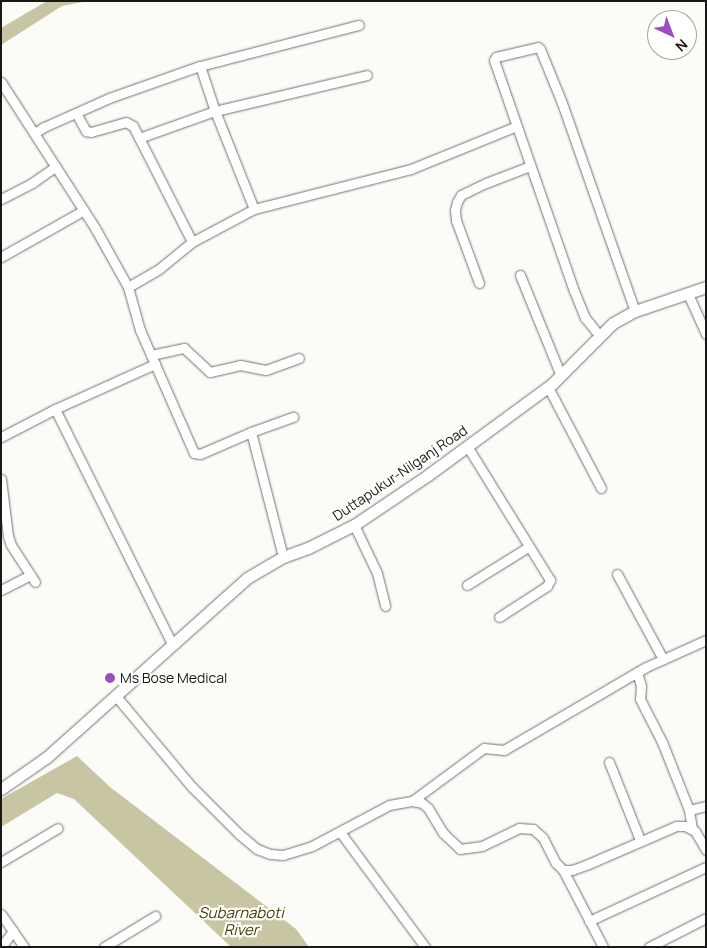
<!DOCTYPE html>
<style>
body{margin:0}
#map{position:relative;width:707px;height:948px;overflow:hidden;background:#fbfbf7;font-family:Manrope,sans-serif}
div>[style]{position:absolute}
[style*='--x']{left:calc(var(--x)*1px);top:calc(var(--y)*1px);width:calc(var(--w)*1px);rotate:calc(var(--a)*1deg)}
.water>*{inset:0;background:#c8c5a3}
.roads{filter:drop-shadow(0 0 1px #71716e) drop-shadow(0 0 1px #71716e)}
.street>*{height:9px;margin:-4.5px;padding:0 4.5px;transform-origin:4.5px;border-radius:4.5px;background:#fff}
.secondary>*{height:11px;margin:-5.5px;padding:0 5.5px;transform-origin:5.5px;border-radius:5.5px;background:#fff}
.dots>*{width:14px;height:14px;translate:-50% -50%;box-sizing:border-box;border:2px solid #fffffe;border-radius:50%}
span{translate:-50% -50%;white-space:nowrap;text-align:center;line-height:1.15;-webkit-text-stroke:4.5px #fffffe;paint-order:stroke}
.street-label{font-size:14px;color:#191817}
.poi-label{font-size:14px;color:#191817}
.left{translate:0 -50%;text-align:left}
.water-label{font-size:15px;color:#423c00;font-style:italic}
.frame{position:absolute;inset:0;border:2px solid #191817;pointer-events:none}
.north{position:absolute;left:647px;top:10px;width:50px;height:50px;box-sizing:border-box;background:#fffffe;border:1px solid #a3a3a2;border-radius:50%;rotate:137deg;font-size:14px;font-weight:700;line-height:20px;text-align:center;color:#191817}
.north::after{content:'';display:block;margin:auto;width:18px;height:22px;background:#9b4ebf;clip-path:polygon(50% 0,100% 100%,50% 72%,0 100%)}
</style>
<div id="map">
<div class="water">
<div style="clip-path:polygon(47px 1px,88px 1px,62px 6px,1px 45px,1px 28px)"></div>
<div style="clip-path:polygon(77px 756px,110px 787px,296px 929px,309px 947px,231px 947px,74px 799px,57px 793px,1px 827px,1px 799px)"></div>
</div>
<div class="roads">
<div class="street">
<div style="--x:200;--y:66;--w:47;--a:71.6"></div>
<div style="--x:215;--y:111;--w:105;--a:68.3"></div>
<div style="--x:1;--y:82;--w:174;--a:57.2"></div>
<div style="--x:95;--y:228;--w:68;--a:60.8"></div>
<div style="--x:128;--y:287;--w:45;--a:74.4"></div>
<div style="--x:140;--y:330;--w:134;--a:66.3"></div>
<div style="--x:194;--y:453;--w:6;--a:9"></div>
<div style="--x:200;--y:454;--w:56;--a:-23.3"></div>
<div style="--x:251;--y:432;--w:45;--a:-19.7"></div>
<div style="--x:76;--y:113;--w:21;--a:61"></div>
<div style="--x:86;--y:131;--w:5;--a:11"></div>
<div style="--x:91;--y:132;--w:36;--a:-16"></div>
<div style="--x:126;--y:122;--w:8;--a:30"></div>
<div style="--x:133;--y:126;--w:130;--a:63"></div>
<div style="--x:35;--y:133;--w:11;--a:-34"></div>
<div style="--x:44;--y:127;--w:71;--a:-24"></div>
<div style="--x:109;--y:98;--w:96;--a:-19.4"></div>
<div style="--x:200;--y:66;--w:164;--a:-14.5"></div>
<div style="--x:139;--y:138;--w:81;--a:-19.6"></div>
<div style="--x:215;--y:111;--w:156;--a:-13.3"></div>
<div style="--x:1;--y:199;--w:35;--a:-27"></div>
<div style="--x:32;--y:183;--w:29;--a:-35"></div>
<div style="--x:1;--y:257;--w:95;--a:-29.5"></div>
<div style="--x:520;--y:275;--w:109;--a:67.9"></div>
<div style="--x:479;--y:283;--w:67;--a:-110.1"></div>
<div style="--x:456;--y:220;--w:10;--a:-96"></div>
<div style="--x:455;--y:210;--w:8;--a:-76"></div>
<div style="--x:457;--y:202;--w:8;--a:-60"></div>
<div style="--x:461;--y:195;--w:28;--a:-26"></div>
<div style="--x:486;--y:183;--w:47;--a:-21.1"></div>
<div style="--x:128;--y:287;--w:36;--a:-30"></div>
<div style="--x:159;--y:269;--w:43;--a:-39.3"></div>
<div style="--x:192;--y:242;--w:70;--a:-28"></div>
<div style="--x:254;--y:209;--w:162;--a:-14.3"></div>
<div style="--x:411;--y:169;--w:114;--a:-22.1"></div>
<div style="--x:688;--y:294;--w:44;--a:65.8"></div>
<div style="--x:599;--y:335;--w:22;--a:-129"></div>
<div style="--x:585;--y:318;--w:29;--a:-112"></div>
<div style="--x:574;--y:291;--w:244;--a:-109.1"></div>
<div style="--x:494;--y:60;--w:4;--a:-56"></div>
<div style="--x:496;--y:57;--w:43;--a:-13.4"></div>
<div style="--x:538;--y:47;--w:3;--a:45"></div>
<div style="--x:540;--y:49;--w:58;--a:67.8"></div>
<div style="--x:562;--y:103;--w:220;--a:70.7"></div>
<div style="--x:151;--y:355;--w:34;--a:-12"></div>
<div style="--x:184;--y:348;--w:35;--a:43"></div>
<div style="--x:210;--y:372;--w:31;--a:-13"></div>
<div style="--x:240;--y:365;--w:26;--a:11"></div>
<div style="--x:266;--y:370;--w:35;--a:-20"></div>
<div style="--x:548;--y:387;--w:114;--a:62.3"></div>
<div style="--x:55;--y:409;--w:263;--a:63.5"></div>
<div style="--x:251;--y:432;--w:129;--a:75.6"></div>
<div style="--x:1;--y:437;--w:61;--a:-27.4"></div>
<div style="--x:55;--y:409;--w:110;--a:-24.2"></div>
<div style="--x:467;--y:446;--w:158;--a:58.2"></div>
<div style="--x:550;--y:580;--w:7;--a:117"></div>
<div style="--x:547;--y:586;--w:57;--a:147.1"></div>
<div style="--x:1;--y:479;--w:57;--a:83"></div>
<div style="--x:8;--y:536;--w:9;--a:72"></div>
<div style="--x:11;--y:545;--w:44;--a:57"></div>
<div style="--x:354;--y:525;--w:53;--a:64.4"></div>
<div style="--x:377;--y:573;--w:34;--a:76"></div>
<div style="--x:617;--y:574;--w:97;--a:61.6"></div>
<div style="--x:467;--y:585;--w:72;--a:-31.9"></div>
<div style="--x:1;--y:590;--w:33;--a:-27"></div>
<div style="--x:637;--y:672;--w:15;--a:74"></div>
<div style="--x:641;--y:686;--w:13;--a:94"></div>
<div style="--x:640;--y:699;--w:48;--a:62.9"></div>
<div style="--x:662;--y:742;--w:73;--a:68.3"></div>
<div style="--x:689;--y:810;--w:19;--a:81"></div>
<div style="--x:115;--y:695;--w:120;--a:50.1"></div>
<div style="--x:192;--y:787;--w:66;--a:45"></div>
<div style="--x:239;--y:834;--w:23;--a:40"></div>
<div style="--x:257;--y:849;--w:14;--a:21"></div>
<div style="--x:270;--y:854;--w:13;--a:4"></div>
<div style="--x:283;--y:855;--w:30;--a:-17"></div>
<div style="--x:312;--y:846;--w:87;--a:-28"></div>
<div style="--x:389;--y:805;--w:23;--a:-10"></div>
<div style="--x:412;--y:801;--w:10;--a:11"></div>
<div style="--x:422;--y:803;--w:8;--a:40"></div>
<div style="--x:428;--y:808;--w:29;--a:59"></div>
<div style="--x:443;--y:833;--w:23;--a:43"></div>
<div style="--x:460;--y:849;--w:22;--a:-8"></div>
<div style="--x:482;--y:846;--w:41;--a:-25.9"></div>
<div style="--x:519;--y:828;--w:14;--a:4"></div>
<div style="--x:533;--y:829;--w:13;--a:42"></div>
<div style="--x:543;--y:838;--w:28;--a:63"></div>
<div style="--x:556;--y:863;--w:10;--a:45"></div>
<div style="--x:563;--y:870;--w:9;--a:0"></div>
<div style="--x:572;--y:870;--w:15;--a:-20"></div>
<div style="--x:586;--y:865;--w:98;--a:-23.4"></div>
<div style="--x:676;--y:826;--w:9;--a:0"></div>
<div style="--x:685;--y:826;--w:11;--a:27"></div>
<div style="--x:695;--y:831;--w:22;--a:60"></div>
<div style="--x:609;--y:762;--w:84;--a:68.3"></div>
<div style="--x:412;--y:801;--w:89;--a:-36.4"></div>
<div style="--x:484;--y:748;--w:20;--a:6"></div>
<div style="--x:504;--y:750;--w:164;--a:-30.3"></div>
<div style="--x:646;--y:667;--w:66;--a:-24.2"></div>
<div style="--x:689;--y:810;--w:17;--a:-13"></div>
<div style="--x:340;--y:832;--w:143;--a:53.5"></div>
<div style="--x:1;--y:862;--w:66;--a:-30.8"></div>
<div style="--x:563;--y:870;--w:87;--a:62.5"></div>
<div style="--x:1;--y:914;--w:40;--a:55.1"></div>
<div style="--x:589;--y:921;--w:129;--a:-24.8"></div>
<div style="--x:1;--y:947;--w:20;--a:-53"></div>
<div style="--x:104;--y:947;--w:60;--a:-31.3"></div>
<div style="--x:649;--y:947;--w:64;--a:-27"></div>
</div>
<div class="secondary">
<div style="--x:1;--y:789;--w:56;--a:-34.8"></div>
<div style="--x:47;--y:757;--w:268;--a:-41.8"></div>
<div style="--x:247;--y:578;--w:42;--a:-30.3"></div>
<div style="--x:283;--y:557;--w:27;--a:-20"></div>
<div style="--x:308;--y:548;--w:51;--a:-26.6"></div>
<div style="--x:354;--y:525;--w:89;--a:-34"></div>
<div style="--x:428;--y:475;--w:154;--a:-36.3"></div>
<div style="--x:552;--y:384;--w:86;--a:-45"></div>
<div style="--x:613;--y:323;--w:25;--a:-29"></div>
<div style="--x:635;--y:311;--w:75;--a:-18.7"></div>
</div>
</div>
<div class="dots">
<div style="left:110px;top:678px;background:#9b4ebf"></div>
</div>
<div class="street-label">
<span style="left:400px;top:473px;rotate:-34deg">Duttapukur-Nilganj Road</span>
</div>
<div class="poi-label">
<span class="left" style="left:120px;top:678px">Ms Bose Medical</span>
</div>
<div class="water-label">
<span style="left:241px;top:921px">Subarnaboti<br>River</span>
</div>
<div class="frame"></div>
<div class="north">N</div>
</div>
